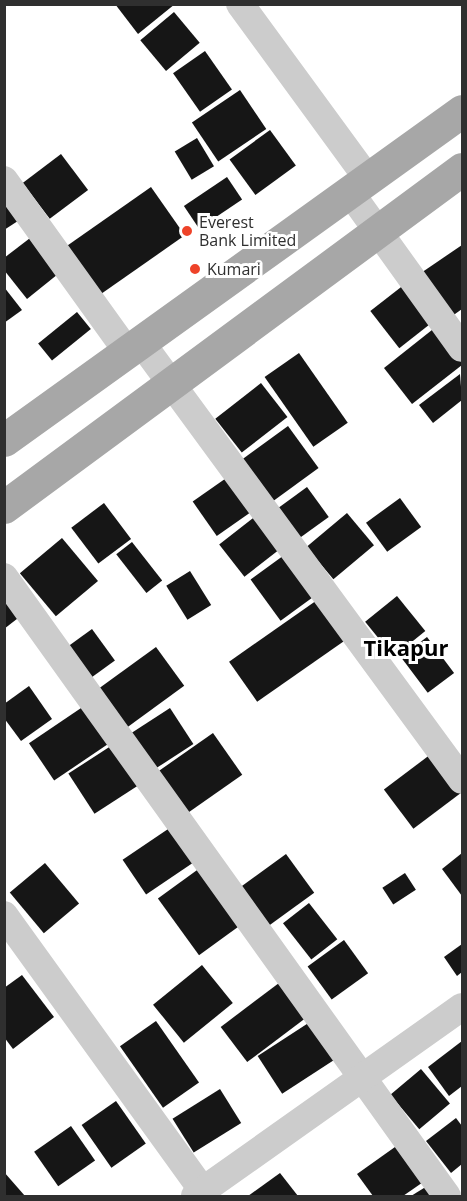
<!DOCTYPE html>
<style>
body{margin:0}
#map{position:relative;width:467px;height:1201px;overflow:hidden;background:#fff;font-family:"Open Sans",sans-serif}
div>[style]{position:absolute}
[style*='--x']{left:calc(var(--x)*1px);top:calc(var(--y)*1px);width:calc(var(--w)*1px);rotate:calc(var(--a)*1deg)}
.building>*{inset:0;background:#161616;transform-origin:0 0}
.minor>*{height:28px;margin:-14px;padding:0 14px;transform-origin:14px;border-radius:14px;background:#ccc}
.primary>*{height:33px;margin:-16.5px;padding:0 16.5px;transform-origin:16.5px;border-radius:16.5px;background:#a7a7a7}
.dots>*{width:16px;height:16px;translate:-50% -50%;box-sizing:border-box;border:3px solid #fff;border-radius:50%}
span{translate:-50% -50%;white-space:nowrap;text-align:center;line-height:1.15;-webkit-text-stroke:6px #fff;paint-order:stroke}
.poi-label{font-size:16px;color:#2f2f2f}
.left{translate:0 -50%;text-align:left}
.district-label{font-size:22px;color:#000;font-weight:700}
.frame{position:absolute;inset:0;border:6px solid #2f2f2f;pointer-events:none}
</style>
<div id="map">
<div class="building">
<div style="clip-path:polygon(115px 4px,175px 4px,138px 34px)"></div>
<div style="left:174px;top:12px;width:40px;height:44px;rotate:50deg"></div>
<div style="left:205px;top:51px;width:47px;height:39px;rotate:55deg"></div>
<div style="left:240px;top:90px;width:47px;height:58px;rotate:56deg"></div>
<div style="left:270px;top:130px;width:44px;height:50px;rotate:54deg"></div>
<div style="left:197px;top:138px;width:33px;height:26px;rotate:59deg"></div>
<div style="left:61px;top:154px;width:45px;height:48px;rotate:53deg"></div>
<div style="left:227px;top:177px;width:27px;height:52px;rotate:56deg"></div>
<div style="left:151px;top:187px;width:59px;height:105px;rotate:55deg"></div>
<div style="clip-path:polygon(4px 195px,21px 219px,4px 230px)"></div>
<div style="clip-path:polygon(34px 235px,63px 270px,27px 299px,4px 270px,4px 258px)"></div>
<div style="clip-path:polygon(462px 245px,462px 309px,448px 319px,418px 275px)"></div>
<div style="left:405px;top:284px;width:47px;height:44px;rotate:52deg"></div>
<div style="clip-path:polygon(4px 287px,22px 310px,4px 323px)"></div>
<div style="left:77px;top:312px;width:22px;height:50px;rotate:51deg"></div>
<div style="clip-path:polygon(437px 326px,462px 359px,462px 365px,412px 404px,384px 368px)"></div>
<div style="left:299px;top:353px;width:85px;height:42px;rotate:55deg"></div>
<div style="clip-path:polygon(460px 374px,462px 400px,433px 423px,419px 405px)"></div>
<div style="left:261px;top:383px;width:43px;height:58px;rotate:52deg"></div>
<div style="left:288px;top:426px;width:52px;height:56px;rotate:54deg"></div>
<div style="left:232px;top:474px;width:42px;height:48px;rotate:55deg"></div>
<div style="left:307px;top:487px;width:37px;height:36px;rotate:54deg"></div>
<div style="left:400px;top:498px;width:36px;height:42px;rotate:54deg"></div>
<div style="left:104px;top:503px;width:45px;height:41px;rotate:53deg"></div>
<div style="left:347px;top:513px;width:42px;height:53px;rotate:50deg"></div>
<div style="left:257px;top:515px;width:41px;height:48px;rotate:52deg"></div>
<div style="left:62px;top:538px;width:56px;height:55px;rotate:50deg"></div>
<div style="left:132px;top:542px;width:49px;height:20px;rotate:52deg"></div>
<div style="left:287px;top:553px;width:51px;height:45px;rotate:54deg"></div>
<div style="left:190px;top:571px;width:40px;height:28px;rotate:58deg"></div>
<div style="clip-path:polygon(4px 592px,22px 615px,4px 629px)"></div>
<div style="left:397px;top:596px;width:45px;height:41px;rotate:51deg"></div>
<div style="left:320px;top:598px;width:49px;height:111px;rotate:55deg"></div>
<div style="left:92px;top:629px;width:39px;height:32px;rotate:54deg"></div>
<div style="left:427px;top:637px;width:45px;height:33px;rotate:53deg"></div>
<div style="left:156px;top:647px;width:48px;height:72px;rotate:54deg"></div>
<div style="clip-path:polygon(29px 686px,52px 719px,21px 741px,4px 718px,4px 704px)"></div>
<div style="left:87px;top:704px;width:45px;height:70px;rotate:56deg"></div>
<div style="left:170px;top:708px;width:43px;height:46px;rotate:57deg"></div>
<div style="left:213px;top:733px;width:51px;height:71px;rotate:55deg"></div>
<div style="left:117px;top:742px;width:48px;height:58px;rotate:57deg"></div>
<div style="left:431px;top:754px;width:49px;height:59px;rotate:53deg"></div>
<div style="left:174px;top:825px;width:42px;height:62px;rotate:56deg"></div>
<div style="clip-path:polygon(462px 853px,462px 896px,442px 869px)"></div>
<div style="left:286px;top:854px;width:48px;height:57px;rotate:54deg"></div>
<div style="left:45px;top:863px;width:53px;height:46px;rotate:50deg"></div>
<div style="left:204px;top:865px;width:70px;height:57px;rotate:54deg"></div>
<div style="left:405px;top:873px;width:20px;height:27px;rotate:57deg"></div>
<div style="left:309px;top:903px;width:46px;height:33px;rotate:52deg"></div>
<div style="left:344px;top:940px;width:41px;height:45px;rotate:54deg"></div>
<div style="clip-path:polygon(462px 944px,462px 972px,457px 976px,444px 957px)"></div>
<div style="left:202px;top:965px;width:49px;height:63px;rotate:51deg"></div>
<div style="clip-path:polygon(22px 975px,54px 1017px,13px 1049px,4px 1037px,4px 988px)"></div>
<div style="left:283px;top:980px;width:44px;height:78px;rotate:53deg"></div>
<div style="left:313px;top:1020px;width:45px;height:66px;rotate:57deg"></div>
<div style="left:156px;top:1021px;width:75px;height:44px;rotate:55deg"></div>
<div style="clip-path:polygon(462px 1041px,462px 1086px,449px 1096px,428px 1067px)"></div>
<div style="left:421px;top:1069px;width:45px;height:40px;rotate:50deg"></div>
<div style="left:220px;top:1089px;width:40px;height:56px;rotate:58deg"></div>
<div style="left:116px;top:1101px;width:52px;height:42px;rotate:55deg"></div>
<div style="clip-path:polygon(456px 1118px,462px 1126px,462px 1164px,451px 1173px,426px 1141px)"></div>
<div style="left:71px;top:1126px;width:42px;height:45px;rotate:55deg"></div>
<div style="clip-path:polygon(402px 1142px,429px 1178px,403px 1196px,373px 1196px,357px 1174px)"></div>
<div style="clip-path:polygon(4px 1172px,25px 1196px,4px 1196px)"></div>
<div style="clip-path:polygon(280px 1173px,298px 1196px,248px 1196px)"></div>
<div style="clip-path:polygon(432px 1183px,441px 1196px,411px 1196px)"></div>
</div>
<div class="minor">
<div style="--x:240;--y:4;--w:218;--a:53.8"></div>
<div style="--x:4;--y:180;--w:211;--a:54.3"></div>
<div style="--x:349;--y:191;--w:193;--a:54.3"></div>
<div style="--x:140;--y:341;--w:544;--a:53.74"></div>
<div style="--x:4;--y:577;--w:761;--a:54.41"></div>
<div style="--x:4;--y:915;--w:347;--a:54.2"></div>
<div style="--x:195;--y:1196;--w:327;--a:-35.3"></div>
</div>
<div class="primary">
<div style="--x:4;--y:440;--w:564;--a:-35.69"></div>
<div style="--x:4;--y:507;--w:569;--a:-36.43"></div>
</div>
<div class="dots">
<div style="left:187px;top:231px;background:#ee4329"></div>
<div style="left:195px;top:269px;background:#ee4329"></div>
</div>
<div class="poi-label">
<span class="left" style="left:199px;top:231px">Everest<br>Bank Limited</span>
<span class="left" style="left:207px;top:269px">Kumari</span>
</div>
<div class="district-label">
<span style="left:406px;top:648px">Tikapur</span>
</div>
<div class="frame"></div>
</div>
